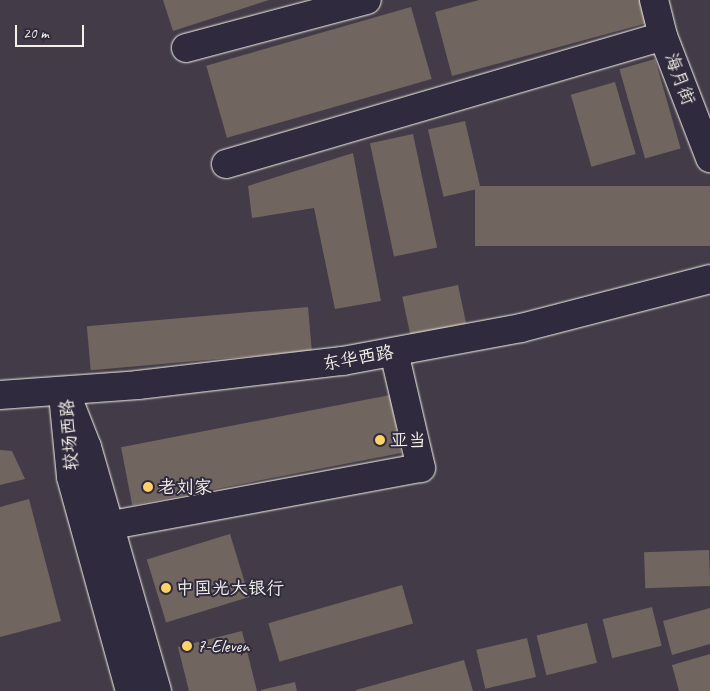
<!DOCTYPE html>
<meta charset="utf-8">
<style>
body{margin:0}
#map{position:relative;width:710px;height:691px;overflow:hidden;background:#433c48;font-family:Caveat,"LXGW WenKai TC",sans-serif}
div>[style]{position:absolute}
[style*='--x']{left:calc(var(--x)*1px);top:calc(var(--y)*1px);width:calc(var(--w)*1px);rotate:calc(var(--a)*1deg)}
.building>*{inset:0;background:#716560;transform-origin:0 0}
.roads{filter:drop-shadow(0 0 1px #f4f1e8) drop-shadow(0 0 1px #f4f1e8)}
.minor>*{height:28px;margin:-14px;padding:0 14px;transform-origin:14px;border-radius:14px;background:#2f2a3d}
.dots>*{width:14px;height:14px;translate:-50% -50%;box-sizing:border-box;border:2px solid #2f2a3d;border-radius:50%}
span{translate:-50% -50%;white-space:nowrap;text-align:center;line-height:1.15;-webkit-text-stroke:4px #2f2a3d;paint-order:stroke}
.street-label{font-size:18px;color:#f4f1e8}
.poi-label{font-size:18px;color:#f4f1e8}
.left{translate:0 -50%;text-align:left}
.scale{position:absolute;left:15px;top:25px;width:69px;height:22px;box-sizing:border-box;border:2px solid #f4f1e8;border-top:0;padding-left:6px;font-size:15px;line-height:18px;white-space:nowrap;color:#f4f1e8;-webkit-text-stroke:4px #2f2a3d;paint-order:stroke}
</style>
<div id="map">
<div class="building">
<div style="clip-path:polygon(163px 0,269px 0,173px 31px)"></div>
<div style="clip-path:polygon(479px 0,645px 0,651px 22px,452px 76px,435px 12px)"></div>
<div style="left:411px;top:7px;width:75px;height:213px;rotate:74deg"></div>
<div style="left:655px;top:59px;width:93px;height:37px;rotate:74deg"></div>
<div style="left:615px;top:82px;width:75px;height:46px;rotate:74deg"></div>
<div style="left:465px;top:121px;width:69px;height:38px;rotate:77deg"></div>
<div style="left:413px;top:134px;width:116px;height:44px;rotate:78deg"></div>
<div style="clip-path:polygon(353px 153px,381px 301px,335px 309px,314px 208px,252px 218px,248px 186px)"></div>
<div style="left:710px;top:186px;width:60px;height:235px;rotate:90deg"></div>
<div style="left:458px;top:285px;width:45px;height:57px;rotate:78deg"></div>
<div style="left:308px;top:307px;width:44px;height:222px;rotate:85deg"></div>
<div style="left:390px;top:395px;width:59px;height:274px;rotate:79deg"></div>
<div style="clip-path:polygon(0 450px,12px 451px,25px 479px,0 485px)"></div>
<div style="clip-path:polygon(29px 499px,61px 621px,0 637px,0 507px)"></div>
<div style="left:230px;top:534px;width:66px;height:87px;rotate:73deg"></div>
<div style="left:709px;top:550px;width:36px;height:65px;rotate:88deg"></div>
<div style="left:402px;top:585px;width:40px;height:139px;rotate:74deg"></div>
<div style="left:652px;top:607px;width:40px;height:51px;rotate:76deg"></div>
<div style="clip-path:polygon(710px 608px,710px 644px,672px 655px,663px 621px)"></div>
<div style="left:587px;top:623px;width:41px;height:52px;rotate:76deg"></div>
<div style="clip-path:polygon(242px 631px,257px 691px,189px 691px,178px 647px)"></div>
<div style="left:527px;top:638px;width:40px;height:52px;rotate:77deg"></div>
<div style="clip-path:polygon(710px 654px,710px 691px,679px 691px,672px 665px)"></div>
<div style="clip-path:polygon(464px 660px,473px 691px,356px 691px,356px 690px)"></div>
<div style="clip-path:polygon(295px 682px,297px 691px,261px 691px,261px 690px)"></div>
</div>
<div class="roads">
<div class="minor">
<div style="--x:654;--y:0;--w:37;--a:76"></div>
<div style="--x:663;--y:36;--w:131;--a:68.9"></div>
<div style="--x:186;--y:48;--w:187;--a:-14.9"></div>
<div style="--x:226;--y:164;--w:455;--a:-16.3"></div>
<div style="--x:65;--y:391;--w:60;--a:68.6"></div>
<div style="--x:87;--y:447;--w:254;--a:74"></div>
<div style="--x:0;--y:395;--w:138;--a:-4.1"></div>
<div style="--x:138;--y:385;--w:206;--a:-6.7"></div>
<div style="--x:343;--y:361;--w:181;--a:-10.5"></div>
<div style="--x:521;--y:328;--w:195;--a:-14.5"></div>
<div style="--x:64;--y:405;--w:72;--a:84.4"></div>
<div style="--x:71;--y:477;--w:222;--a:74.6"></div>
<div style="--x:107;--y:526;--w:319;--a:-10.5"></div>
<div style="--x:421;--y:468;--w:119;--a:-103.1"></div>
</div>
</div>
<div class="dots">
<div style="left:380px;top:440px;background:#ffd166"></div>
<div style="left:148px;top:487px;background:#ffd166"></div>
<div style="left:166px;top:588px;background:#ffd166"></div>
<div style="left:187px;top:646px;background:#ffd166"></div>
</div>
<div class="street-label">
<span style="left:680px;top:79px;rotate:69deg">海月街</span>
<span style="left:358px;top:358px;rotate:-10deg">东华西路</span>
<span style="left:69px;top:435px;rotate:-94deg">较场西路</span>
</div>
<div class="poi-label">
<span class="left" style="left:390px;top:440px">亚当</span>
<span class="left" style="left:158px;top:487px">老刘家</span>
<span class="left" style="left:176px;top:588px">中国光大银行</span>
<span class="left" style="left:197px;top:646px">7-Eleven</span>
</div>
<div class="scale">20 m</div>
</div>
